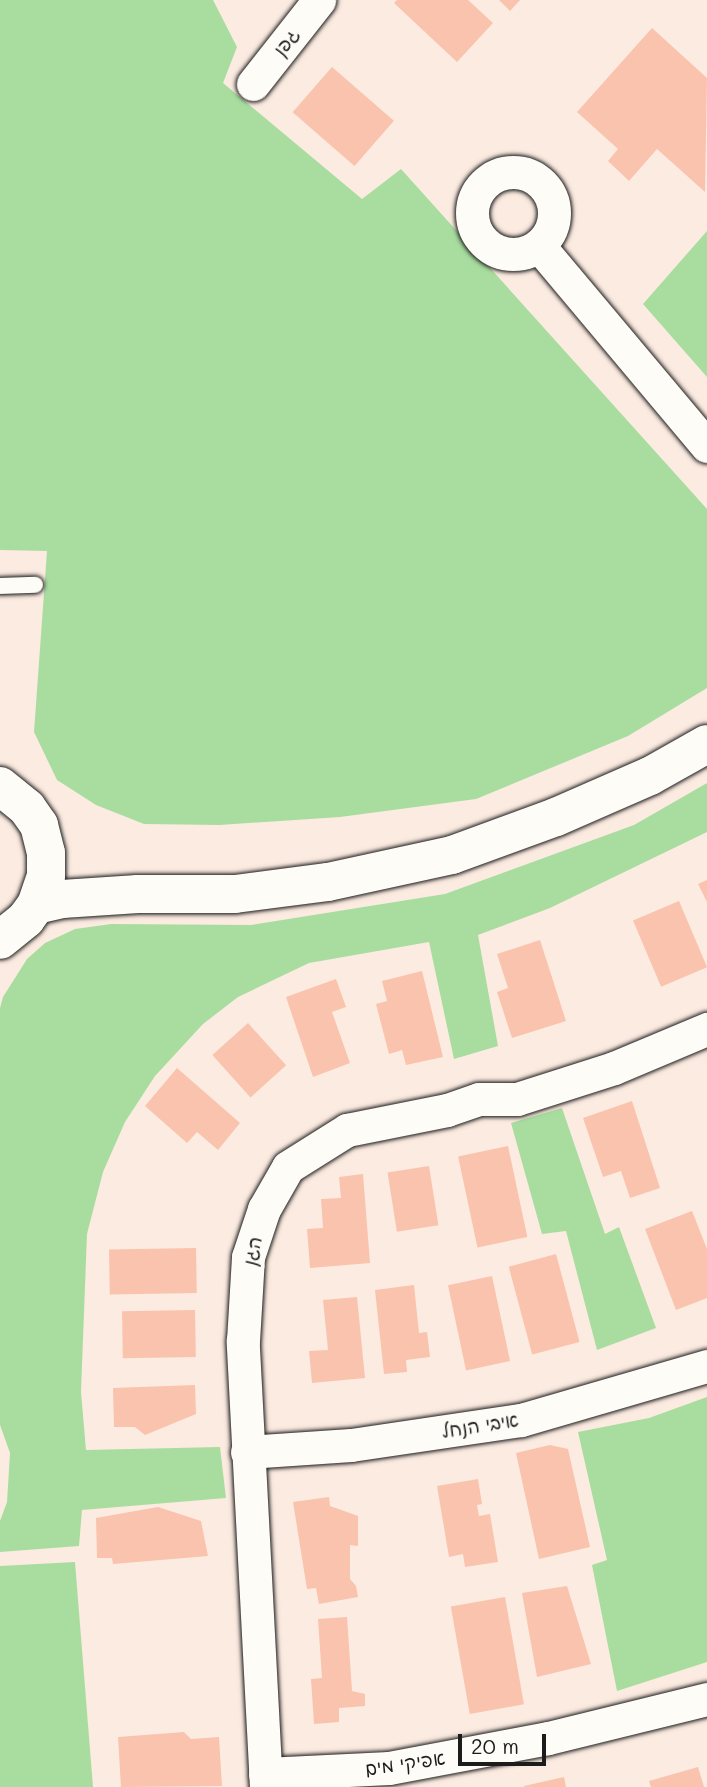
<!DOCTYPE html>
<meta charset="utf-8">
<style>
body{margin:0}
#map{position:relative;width:707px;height:1787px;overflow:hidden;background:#fcebe1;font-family:Mali,"Playpen Sans Hebrew",sans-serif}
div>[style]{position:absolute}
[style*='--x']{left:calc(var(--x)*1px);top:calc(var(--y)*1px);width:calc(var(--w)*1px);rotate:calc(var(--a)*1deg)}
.green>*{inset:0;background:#a9dda0}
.building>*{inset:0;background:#fac3ad;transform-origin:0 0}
.roads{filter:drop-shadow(0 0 2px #1c1c1c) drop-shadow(0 0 2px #1c1c1c)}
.lane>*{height:16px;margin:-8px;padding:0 8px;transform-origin:8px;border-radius:8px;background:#fdfcf7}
.street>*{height:33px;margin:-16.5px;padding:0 16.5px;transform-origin:16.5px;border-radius:16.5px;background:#fdfcf7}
.street>.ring{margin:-16.5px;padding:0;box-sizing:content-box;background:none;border:33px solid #fdfcf7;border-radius:50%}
.secondary>*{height:38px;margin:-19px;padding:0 19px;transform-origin:19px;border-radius:19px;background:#fdfcf7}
span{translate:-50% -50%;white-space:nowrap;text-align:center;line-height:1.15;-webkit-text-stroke:7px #fdfcf7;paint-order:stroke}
.street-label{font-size:19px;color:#1c1c1c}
.scale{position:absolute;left:458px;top:1734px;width:88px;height:32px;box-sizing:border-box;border:4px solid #1c1c1c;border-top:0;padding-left:9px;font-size:21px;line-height:24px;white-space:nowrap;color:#1c1c1c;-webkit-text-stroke:5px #fdfcf7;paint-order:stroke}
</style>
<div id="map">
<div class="green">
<div style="clip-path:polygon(0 0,213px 0,237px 47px,223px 83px,362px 199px,401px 169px,707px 509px,707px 688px,628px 736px,476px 799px,340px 817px,219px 825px,144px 824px,96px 805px,57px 780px,34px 732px,47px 551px,0 550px)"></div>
<div style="clip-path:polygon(707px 231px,707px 377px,643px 304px)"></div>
<div style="clip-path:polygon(707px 783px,707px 832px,550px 908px,478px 935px,498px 1046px,454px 1059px,429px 942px,309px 963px,238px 997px,203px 1024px,155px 1076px,125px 1122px,103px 1172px,87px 1234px,81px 1392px,86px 1450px,220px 1447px,226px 1498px,82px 1510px,79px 1546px,0 1552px,0 1521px,7px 1502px,10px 1453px,0 1425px,0 1008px,3px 997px,27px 959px,45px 943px,75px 929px,111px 924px,251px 925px,445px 894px,634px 825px)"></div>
<div style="clip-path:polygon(562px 1108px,605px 1234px,619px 1227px,656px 1328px,597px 1350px,566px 1231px,542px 1234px,511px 1123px)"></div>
<div style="clip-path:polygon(707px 1397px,707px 1662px,617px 1691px,592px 1565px,607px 1560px,578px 1432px,649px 1418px)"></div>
<div style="clip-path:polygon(75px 1562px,93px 1787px,0 1787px,0 1566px)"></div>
</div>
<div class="building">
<div style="clip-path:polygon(397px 0,468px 0,493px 23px,457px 62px,394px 3px)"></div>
<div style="clip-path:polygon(499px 0,520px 0,510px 11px)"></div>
<div style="clip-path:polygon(652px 28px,707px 78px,705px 192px,657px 149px,629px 181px,608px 161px,618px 149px,577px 112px)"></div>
<div style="left:332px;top:67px;width:82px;height:60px;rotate:41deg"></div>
<div style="clip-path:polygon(707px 880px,707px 902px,698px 884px)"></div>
<div style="left:679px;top:901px;width:72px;height:50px;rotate:67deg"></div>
<div style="clip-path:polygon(540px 940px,566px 1021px,512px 1038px,497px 992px,508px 988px,497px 954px)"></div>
<div style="clip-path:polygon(422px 971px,443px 1057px,406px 1065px,402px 1050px,389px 1054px,376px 1004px,387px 1001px,382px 981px)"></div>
<div style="clip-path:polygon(336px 979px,346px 1007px,332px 1012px,350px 1063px,313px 1077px,286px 997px)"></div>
<div style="left:248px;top:1023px;width:57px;height:48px;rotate:48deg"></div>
<div style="clip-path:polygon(177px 1068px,240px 1123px,218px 1150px,197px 1132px,187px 1143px,145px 1106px)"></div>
<div style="clip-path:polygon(632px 1101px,660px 1188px,630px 1198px,621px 1171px,603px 1177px,583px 1118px)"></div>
<div style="left:508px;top:1146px;width:93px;height:51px;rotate:78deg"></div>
<div style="left:429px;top:1166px;width:60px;height:42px;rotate:81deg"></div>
<div style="clip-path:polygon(363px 1174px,370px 1263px,310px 1268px,307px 1229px,323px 1228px,321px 1199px,341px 1198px,339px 1177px)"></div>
<div style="clip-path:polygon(692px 1211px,707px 1249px,707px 1298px,676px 1310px,645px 1229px)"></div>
<div style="left:196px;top:1248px;width:45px;height:87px;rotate:89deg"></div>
<div style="left:556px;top:1254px;width:91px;height:49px;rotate:75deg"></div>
<div style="left:492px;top:1276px;width:87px;height:45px;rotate:78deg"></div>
<div style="clip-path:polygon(414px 1285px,419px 1333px,427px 1332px,430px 1357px,406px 1360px,407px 1372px,384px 1374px,375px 1290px)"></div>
<div style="clip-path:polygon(357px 1297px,365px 1378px,312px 1383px,309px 1351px,328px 1350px,323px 1300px)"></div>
<div style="left:195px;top:1310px;width:47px;height:73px;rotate:89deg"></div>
<div style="clip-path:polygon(195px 1385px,196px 1414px,145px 1435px,135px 1427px,114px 1427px,113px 1388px)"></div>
<div style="clip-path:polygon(550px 1445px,568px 1449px,590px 1547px,539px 1559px,516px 1453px)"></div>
<div style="clip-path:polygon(478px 1479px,482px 1504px,477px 1505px,479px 1516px,490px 1514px,498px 1562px,465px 1567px,463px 1554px,449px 1557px,437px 1486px)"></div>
<div style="clip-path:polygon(329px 1497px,330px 1506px,358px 1516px,358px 1546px,350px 1545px,350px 1579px,356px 1586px,358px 1597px,319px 1604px,316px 1588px,307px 1589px,293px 1502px)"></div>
<div style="clip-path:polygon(158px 1507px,201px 1521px,208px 1556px,113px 1564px,112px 1558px,97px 1558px,96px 1518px)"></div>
<div style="clip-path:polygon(567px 1586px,591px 1664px,537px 1677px,522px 1593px)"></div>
<div style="left:505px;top:1597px;width:109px;height:55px;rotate:80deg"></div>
<div style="clip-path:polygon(347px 1617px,352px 1691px,365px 1694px,365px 1706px,339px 1708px,339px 1722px,314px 1724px,311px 1679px,322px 1678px,318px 1619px)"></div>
<div style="clip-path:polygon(184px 1732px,191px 1739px,219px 1737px,222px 1786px,121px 1787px,118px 1737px)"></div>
<div style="clip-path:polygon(698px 1767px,704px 1787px,651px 1787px,649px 1781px)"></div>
<div style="clip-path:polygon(564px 1777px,566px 1787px,524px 1787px,524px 1786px)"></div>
</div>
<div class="roads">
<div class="lane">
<div style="--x:0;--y:586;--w:35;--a:-2"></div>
</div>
<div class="street">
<div style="--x:253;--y:84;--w:107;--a:-51.8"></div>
<div class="ring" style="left:472px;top:172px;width:49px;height:49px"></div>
<div style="--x:539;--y:246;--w:261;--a:50"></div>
<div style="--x:247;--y:1452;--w:104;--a:-3.9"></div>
<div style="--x:351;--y:1445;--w:172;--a:-8.4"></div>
<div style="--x:521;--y:1420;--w:194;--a:-16.2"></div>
<div style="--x:265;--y:1774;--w:124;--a:-2.8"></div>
<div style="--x:389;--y:1768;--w:162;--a:-10.7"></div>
<div style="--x:548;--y:1738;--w:164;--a:-13.8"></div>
<div style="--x:266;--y:1787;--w:447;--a:-93"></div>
<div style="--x:243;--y:1341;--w:84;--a:-86.6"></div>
<div style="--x:248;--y:1257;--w:51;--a:-71.6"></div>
<div style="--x:264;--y:1209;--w:48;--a:-60.3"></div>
<div style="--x:288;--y:1167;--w:70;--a:-32.1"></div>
<div style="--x:347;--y:1130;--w:102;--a:-11.3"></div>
<div style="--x:447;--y:1110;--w:34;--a:-19"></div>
<div style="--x:479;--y:1099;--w:38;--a:0"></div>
<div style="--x:517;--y:1099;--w:102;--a:-17.7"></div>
<div style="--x:614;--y:1068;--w:101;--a:-22.8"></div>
</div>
<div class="secondary">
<div style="--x:0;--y:786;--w:35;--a:39"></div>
<div style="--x:27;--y:808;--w:21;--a:55"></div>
<div style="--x:39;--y:825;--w:29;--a:76"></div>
<div style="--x:46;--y:853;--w:23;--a:90"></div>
<div style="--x:46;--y:876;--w:31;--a:109"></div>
<div style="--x:36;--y:905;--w:17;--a:126"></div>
<div style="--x:26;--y:919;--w:33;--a:141"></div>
<div style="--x:36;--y:905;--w:27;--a:-13"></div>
<div style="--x:62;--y:899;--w:76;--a:-3.8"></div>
<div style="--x:138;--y:894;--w:97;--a:0"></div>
<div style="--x:235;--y:894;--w:94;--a:-7.4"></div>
<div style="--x:328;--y:882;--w:127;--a:-12.3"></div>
<div style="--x:452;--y:855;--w:111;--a:-20.1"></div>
<div style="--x:556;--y:817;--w:103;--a:-23.6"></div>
<div style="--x:650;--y:776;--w:65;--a:-29.3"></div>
</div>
</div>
<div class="street-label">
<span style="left:286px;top:42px;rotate:-52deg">גפן</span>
<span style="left:252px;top:1251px;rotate:-77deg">הגן</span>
<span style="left:480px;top:1425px;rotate:-9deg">איבי הנחל</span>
<span style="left:405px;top:1763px;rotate:-8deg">אפיקי מים</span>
</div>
<div class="scale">20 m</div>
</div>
